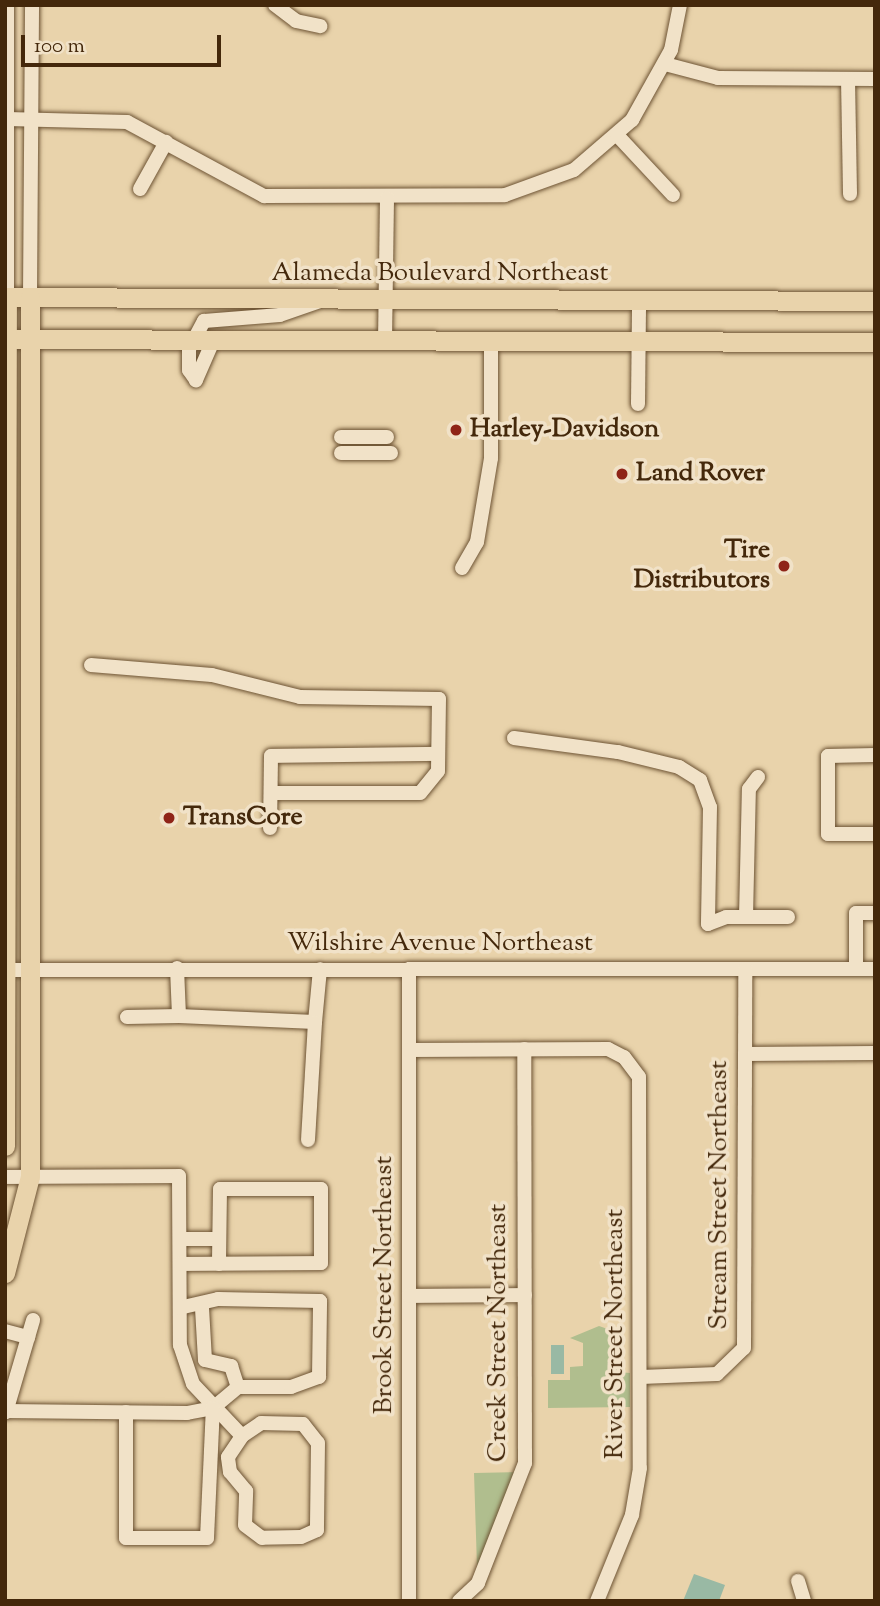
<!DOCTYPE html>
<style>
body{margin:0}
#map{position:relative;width:880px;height:1606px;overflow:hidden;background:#e9d3ab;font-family:"Sorts Mill Goudy",serif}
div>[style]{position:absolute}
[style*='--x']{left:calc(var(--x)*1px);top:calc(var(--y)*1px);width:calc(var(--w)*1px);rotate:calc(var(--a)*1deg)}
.green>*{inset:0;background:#b0be8e}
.water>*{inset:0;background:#99b9a4;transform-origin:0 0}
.roads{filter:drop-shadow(0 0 2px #6d5333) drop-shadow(0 0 2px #6d5333)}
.minor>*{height:14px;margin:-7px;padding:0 7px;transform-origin:7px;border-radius:7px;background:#f1e2c8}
.major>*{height:19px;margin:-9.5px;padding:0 9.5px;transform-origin:9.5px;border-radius:9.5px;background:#e9d3ab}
.dots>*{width:19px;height:19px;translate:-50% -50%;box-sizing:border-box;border:4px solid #f1e2c8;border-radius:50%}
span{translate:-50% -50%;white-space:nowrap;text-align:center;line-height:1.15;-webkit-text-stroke:7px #f1e2c8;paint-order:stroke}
.street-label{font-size:26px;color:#44280b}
.poi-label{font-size:26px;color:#44280b;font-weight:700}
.left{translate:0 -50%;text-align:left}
.right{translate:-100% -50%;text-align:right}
.frame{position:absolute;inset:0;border:7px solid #44280b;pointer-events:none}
.scale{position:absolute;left:21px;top:35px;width:200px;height:32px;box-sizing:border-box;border:4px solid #44280b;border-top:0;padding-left:9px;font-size:21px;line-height:24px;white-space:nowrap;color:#44280b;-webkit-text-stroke:5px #f1e2c8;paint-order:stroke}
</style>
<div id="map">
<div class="green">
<div style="clip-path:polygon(599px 1326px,619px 1333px,618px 1372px,630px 1373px,630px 1407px,548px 1408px,548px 1380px,570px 1380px,570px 1367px,583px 1366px,583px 1343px,570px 1338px)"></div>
<div style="clip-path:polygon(516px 1472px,477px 1567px,474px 1473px)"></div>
</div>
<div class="water">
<div style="left:551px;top:1345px;width:13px;height:29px"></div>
<div style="clip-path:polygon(694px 1574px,725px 1585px,719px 1601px,683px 1601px)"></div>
</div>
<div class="roads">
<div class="minor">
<div style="--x:275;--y:5;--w:26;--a:37"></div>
<div style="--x:296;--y:21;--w:25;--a:12"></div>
<div style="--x:665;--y:64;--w:55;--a:14.8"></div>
<div style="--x:718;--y:78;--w:157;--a:0.4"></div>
<div style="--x:848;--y:79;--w:115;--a:89"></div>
<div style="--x:7;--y:119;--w:120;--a:1.4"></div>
<div style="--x:127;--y:122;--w:156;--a:28.4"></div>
<div style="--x:264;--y:196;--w:241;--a:-0.2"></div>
<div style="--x:505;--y:195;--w:73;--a:-19.9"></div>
<div style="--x:574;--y:170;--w:77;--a:-40.8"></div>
<div style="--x:632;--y:120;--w:80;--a:-60.9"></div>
<div style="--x:671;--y:50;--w:46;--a:-78.7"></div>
<div style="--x:617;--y:135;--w:82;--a:47"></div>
<div style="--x:140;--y:189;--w:54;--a:-61"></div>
<div style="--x:7;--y:297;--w:292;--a:-90"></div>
<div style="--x:30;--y:297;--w:292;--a:-89.6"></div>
<div style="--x:213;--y:341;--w:43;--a:113.6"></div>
<div style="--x:196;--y:380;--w:12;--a:-125"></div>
<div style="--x:189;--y:370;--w:21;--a:-90"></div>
<div style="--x:189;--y:349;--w:32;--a:-62"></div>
<div style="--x:204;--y:321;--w:76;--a:-4.5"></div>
<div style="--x:280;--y:315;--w:42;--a:-19.3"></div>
<div style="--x:385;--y:342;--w:144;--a:-89.2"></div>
<div style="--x:638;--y:404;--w:103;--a:-89.4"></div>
<div style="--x:341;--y:437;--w:46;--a:0"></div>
<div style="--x:341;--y:453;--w:50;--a:0"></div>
<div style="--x:462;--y:568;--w:30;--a:-60"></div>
<div style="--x:477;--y:542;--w:85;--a:-80.5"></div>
<div style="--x:491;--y:458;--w:116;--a:-90"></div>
<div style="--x:91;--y:665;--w:121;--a:4.7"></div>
<div style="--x:212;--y:675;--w:91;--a:14"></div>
<div style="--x:300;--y:697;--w:139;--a:0.8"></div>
<div style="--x:439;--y:699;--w:72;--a:90.8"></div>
<div style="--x:438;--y:771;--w:28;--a:129"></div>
<div style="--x:420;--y:793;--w:149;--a:180"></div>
<div style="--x:514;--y:738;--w:105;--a:7.7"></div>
<div style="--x:618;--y:752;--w:63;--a:13.8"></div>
<div style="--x:679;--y:767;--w:25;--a:32"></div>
<div style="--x:700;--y:780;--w:29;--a:70"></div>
<div style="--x:710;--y:807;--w:117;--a:91"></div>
<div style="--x:708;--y:924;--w:19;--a:-21"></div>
<div style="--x:726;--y:917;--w:62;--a:0"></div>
<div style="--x:875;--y:755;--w:47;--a:178.8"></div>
<div style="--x:828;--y:756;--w:78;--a:90"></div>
<div style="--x:828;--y:834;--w:47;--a:0"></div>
<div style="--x:270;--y:828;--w:72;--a:-89.2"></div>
<div style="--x:271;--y:756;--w:167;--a:-0.7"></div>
<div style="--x:746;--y:917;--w:128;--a:-88.7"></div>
<div style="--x:749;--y:789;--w:15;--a:-53"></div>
<div style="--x:177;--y:968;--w:48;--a:87.6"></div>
<div style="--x:179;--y:1016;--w:136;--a:2.5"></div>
<div style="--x:315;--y:1022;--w:53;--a:-84.6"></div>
<div style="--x:409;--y:969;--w:632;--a:90"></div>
<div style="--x:856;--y:969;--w:56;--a:-90"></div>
<div style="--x:856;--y:913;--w:19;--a:0"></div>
<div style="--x:5;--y:970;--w:870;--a:-0.07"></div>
<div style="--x:127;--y:1017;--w:52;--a:-1.1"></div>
<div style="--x:409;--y:1050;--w:199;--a:-0.3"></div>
<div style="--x:608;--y:1049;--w:18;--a:27"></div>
<div style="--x:624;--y:1057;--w:25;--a:53"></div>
<div style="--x:639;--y:1077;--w:391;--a:89.9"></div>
<div style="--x:640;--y:1468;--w:48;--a:99.7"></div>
<div style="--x:632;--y:1515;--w:93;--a:112.1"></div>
<div style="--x:745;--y:1054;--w:130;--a:-0.4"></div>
<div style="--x:308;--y:1140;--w:118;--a:-86.6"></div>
<div style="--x:5;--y:1177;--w:174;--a:-0.3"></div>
<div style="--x:179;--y:1176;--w:169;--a:89.7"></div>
<div style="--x:180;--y:1345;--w:41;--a:71.6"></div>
<div style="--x:193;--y:1384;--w:71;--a:46.7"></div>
<div style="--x:242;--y:1436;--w:23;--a:-34"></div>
<div style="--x:261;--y:1423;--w:42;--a:1.4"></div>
<div style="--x:303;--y:1424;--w:24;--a:52"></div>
<div style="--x:318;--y:1443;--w:87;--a:90.7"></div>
<div style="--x:317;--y:1530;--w:17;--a:156"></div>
<div style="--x:301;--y:1537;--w:39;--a:179"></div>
<div style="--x:262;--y:1538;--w:21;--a:-143"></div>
<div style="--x:245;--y:1525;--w:34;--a:-88"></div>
<div style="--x:246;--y:1491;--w:25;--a:-130"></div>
<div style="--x:230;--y:1472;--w:15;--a:-98"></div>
<div style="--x:228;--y:1457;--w:25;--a:-56"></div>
<div style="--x:180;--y:1239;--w:39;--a:0"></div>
<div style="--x:180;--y:1264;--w:141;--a:-0.4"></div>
<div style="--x:321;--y:1263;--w:74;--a:-90"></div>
<div style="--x:321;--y:1189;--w:101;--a:180"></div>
<div style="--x:220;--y:1189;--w:75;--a:90.8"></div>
<div style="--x:409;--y:1296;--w:116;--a:-0.5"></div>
<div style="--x:202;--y:1308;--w:52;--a:86.7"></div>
<div style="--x:205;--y:1360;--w:27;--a:13"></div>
<div style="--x:231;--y:1366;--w:22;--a:72"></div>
<div style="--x:5;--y:1331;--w:24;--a:15"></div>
<div style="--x:641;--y:1377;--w:76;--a:-2.3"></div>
<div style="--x:717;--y:1374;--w:37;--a:-44"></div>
<div style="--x:744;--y:1348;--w:379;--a:-89.8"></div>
<div style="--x:5;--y:1411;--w:182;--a:0.6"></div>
<div style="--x:187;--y:1413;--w:26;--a:-11"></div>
<div style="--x:213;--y:1408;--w:33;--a:-40"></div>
<div style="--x:238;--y:1387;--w:53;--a:0"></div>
<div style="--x:291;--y:1387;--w:30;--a:-20"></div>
<div style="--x:319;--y:1377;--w:76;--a:-89.2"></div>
<div style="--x:320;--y:1301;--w:102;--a:-178.9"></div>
<div style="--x:218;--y:1299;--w:39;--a:167"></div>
<div style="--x:6;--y:1412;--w:96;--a:-73.6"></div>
<div style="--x:126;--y:1412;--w:126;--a:90"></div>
<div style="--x:126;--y:1538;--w:81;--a:0"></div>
<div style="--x:207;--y:1538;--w:130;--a:-87.4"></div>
<div style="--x:798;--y:1581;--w:21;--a:73"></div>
<div style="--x:459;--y:1601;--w:26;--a:-43"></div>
<div style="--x:478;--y:1583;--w:129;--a:-68.6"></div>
<div style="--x:525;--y:1463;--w:414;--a:-90.1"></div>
</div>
<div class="major">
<div style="--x:5;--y:297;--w:870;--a:0.26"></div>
<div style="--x:5;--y:339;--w:870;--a:0.2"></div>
<div style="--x:5;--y:1146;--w:849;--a:-89.87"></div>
<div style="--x:5;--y:1273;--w:100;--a:-75.5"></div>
<div style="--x:30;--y:1176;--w:879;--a:-90"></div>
</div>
</div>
<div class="dots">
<div style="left:456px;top:430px;background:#8f2418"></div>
<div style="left:622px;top:474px;background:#8f2418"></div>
<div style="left:784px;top:566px;background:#8f2418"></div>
<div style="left:169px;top:818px;background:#8f2418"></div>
</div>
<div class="street-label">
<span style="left:440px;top:274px">Alameda Boulevard Northeast</span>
<span style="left:440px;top:944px">Wilshire Avenue Northeast</span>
<span style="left:720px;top:1195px;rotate:-90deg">Stream Street Northeast</span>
<span style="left:385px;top:1285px;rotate:-90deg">Brook Street Northeast</span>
<span style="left:499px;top:1333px;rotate:-90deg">Creek Street Northeast</span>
<span style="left:616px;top:1334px;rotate:-90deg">River Street Northeast</span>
</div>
<div class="poi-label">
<span class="left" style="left:470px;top:430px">Harley-Davidson</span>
<span class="left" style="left:636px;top:474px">Land Rover</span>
<span class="right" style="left:770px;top:566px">Tire<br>Distributors</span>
<span class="left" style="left:183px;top:818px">TransCore</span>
</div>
<div class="frame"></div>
<div class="scale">100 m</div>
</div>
